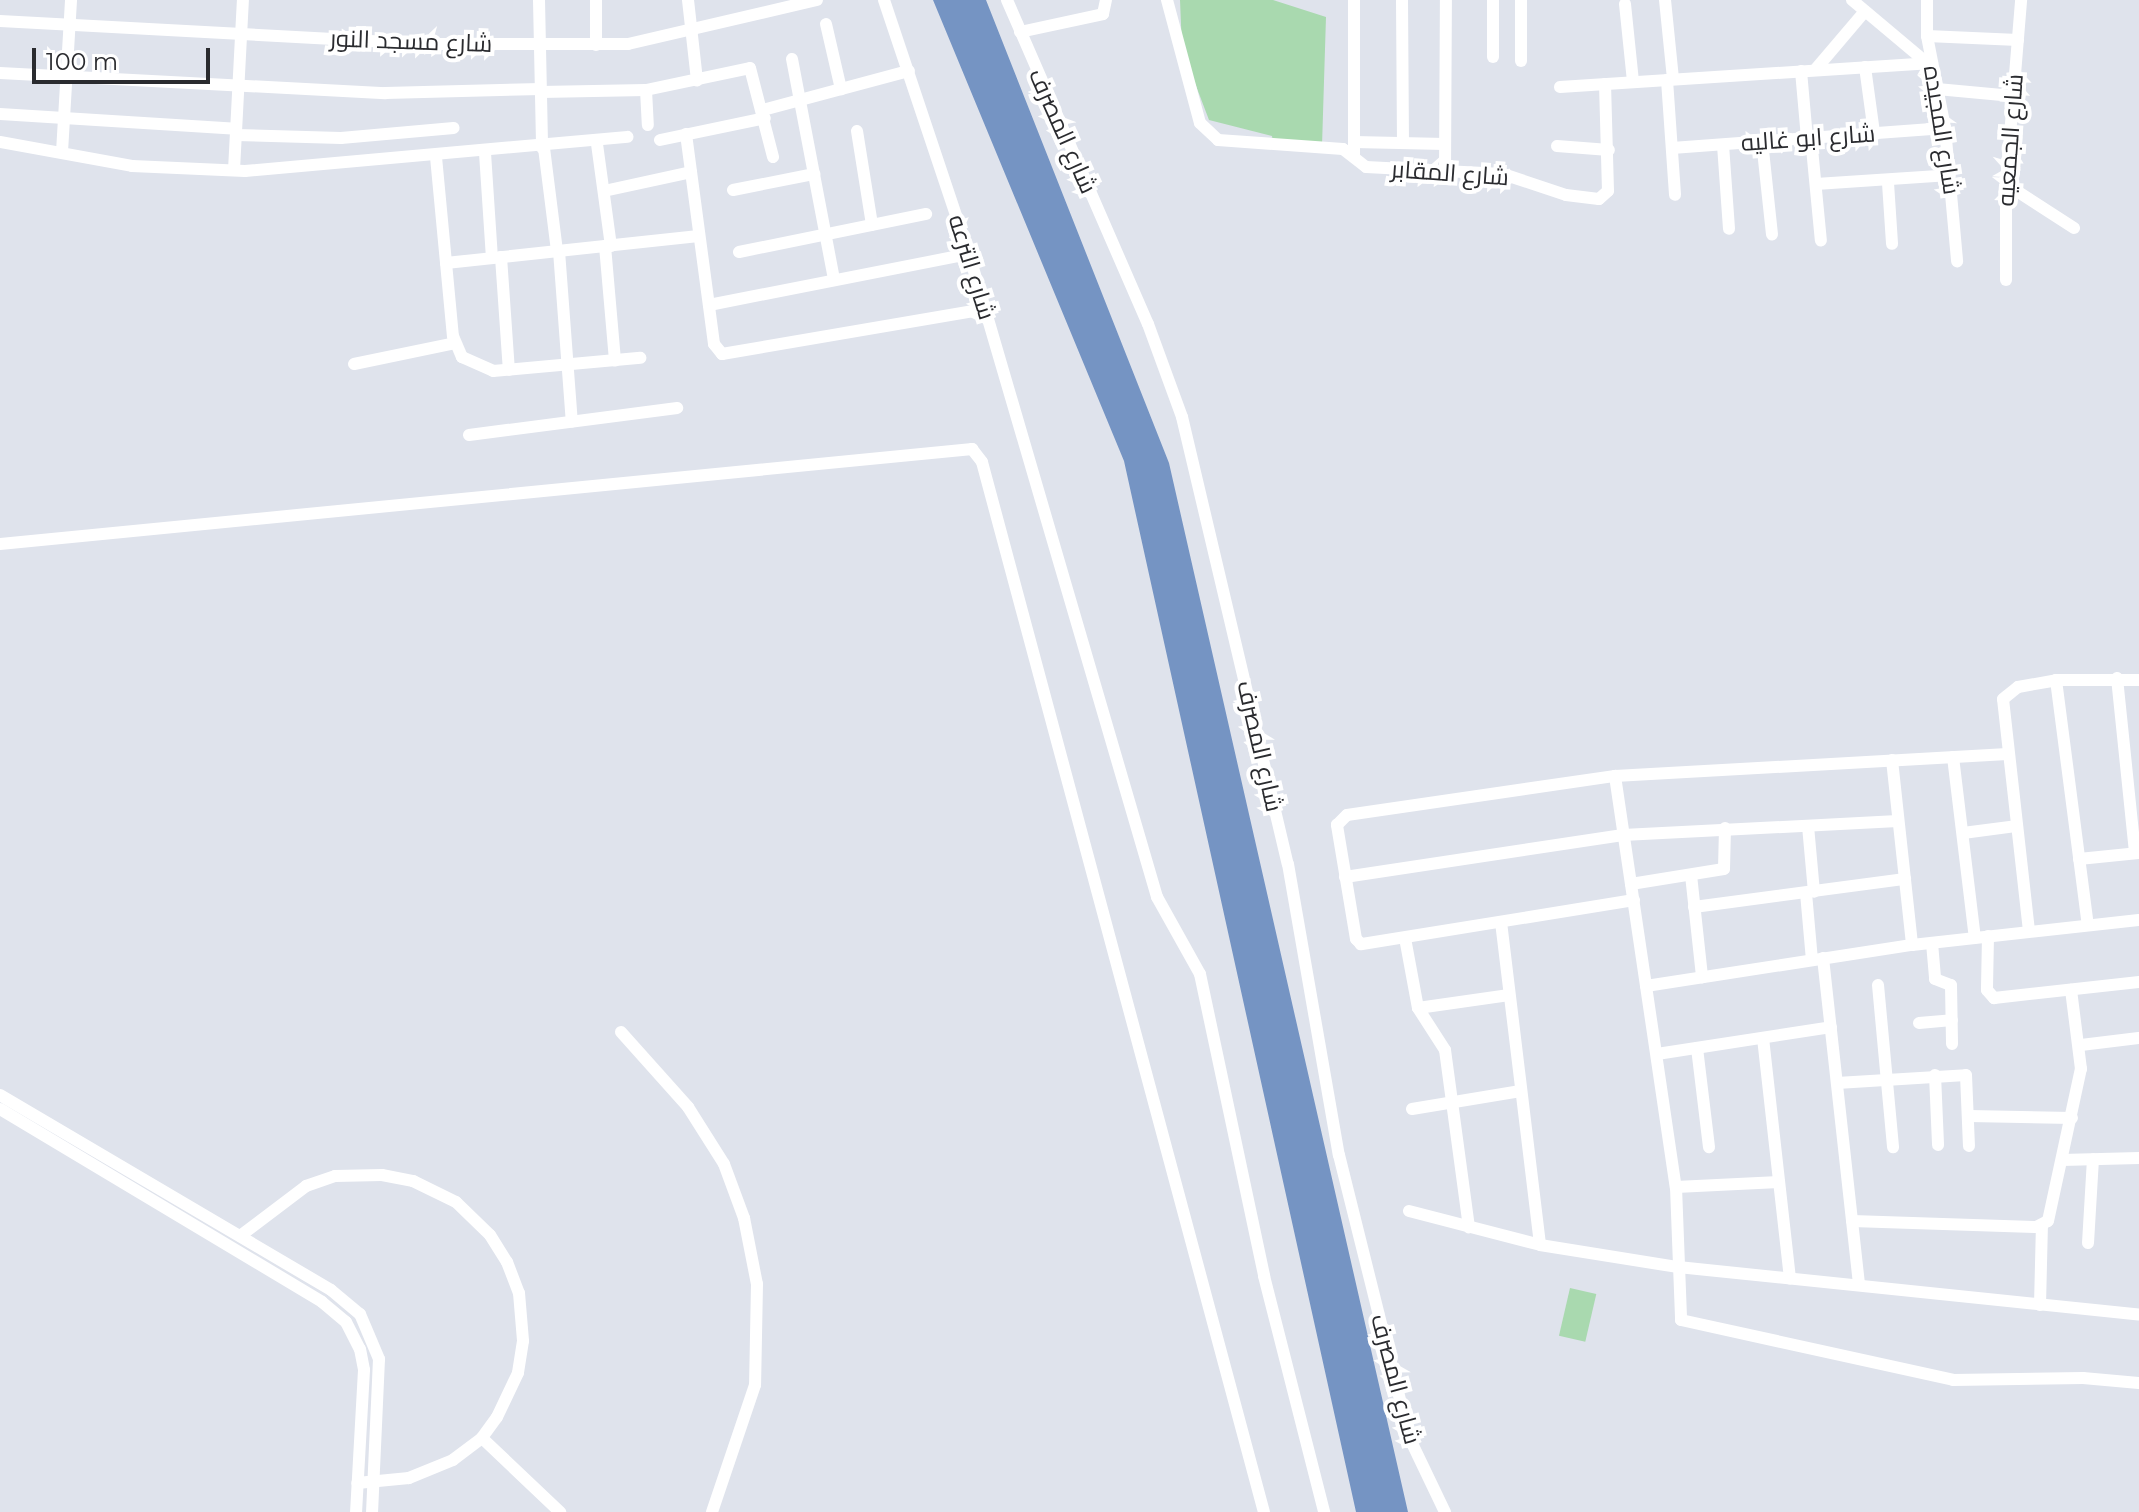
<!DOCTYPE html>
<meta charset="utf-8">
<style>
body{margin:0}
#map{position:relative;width:2139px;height:1512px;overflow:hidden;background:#dfe3ec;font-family:Montserrat,Cairo,sans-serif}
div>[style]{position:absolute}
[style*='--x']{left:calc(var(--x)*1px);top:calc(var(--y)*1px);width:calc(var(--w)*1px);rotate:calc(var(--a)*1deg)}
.green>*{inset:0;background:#a9d9af;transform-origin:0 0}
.water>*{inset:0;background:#7594c3}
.minor>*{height:12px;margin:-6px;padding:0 6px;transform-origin:6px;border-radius:6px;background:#fff}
span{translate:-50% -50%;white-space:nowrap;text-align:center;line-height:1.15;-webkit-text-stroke:8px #fff;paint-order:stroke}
.street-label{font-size:24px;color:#2a2b2f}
.scale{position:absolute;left:32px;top:48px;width:178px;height:36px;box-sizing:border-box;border:4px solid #2a2b2f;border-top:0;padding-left:10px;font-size:24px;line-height:28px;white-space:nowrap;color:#2a2b2f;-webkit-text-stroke:6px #fff;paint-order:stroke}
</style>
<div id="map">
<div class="green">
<div style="clip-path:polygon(1180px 0,1273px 0,1326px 17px,1322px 146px,1273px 143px,1272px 136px,1209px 120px,1182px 49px)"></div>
<div style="left:1570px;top:1288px;width:27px;height:49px;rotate:13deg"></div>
</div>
<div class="water">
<div style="clip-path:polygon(933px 0,986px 0,1169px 463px,1408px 1512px,1356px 1512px,1124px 461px)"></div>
</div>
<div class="minor">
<div style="--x:539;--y:0;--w:148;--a:88.8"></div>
<div style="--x:688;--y:0;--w:81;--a:83.6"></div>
<div style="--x:884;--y:0;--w:268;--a:71.5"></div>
<div style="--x:969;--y:254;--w:670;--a:73.7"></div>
<div style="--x:1157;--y:897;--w:88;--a:60.8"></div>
<div style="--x:1200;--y:974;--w:309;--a:78"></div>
<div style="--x:1264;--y:1276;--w:244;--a:75.7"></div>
<div style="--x:1007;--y:0;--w:353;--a:66.5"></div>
<div style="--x:1148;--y:324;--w:99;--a:69.9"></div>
<div style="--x:1182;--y:417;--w:459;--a:76.7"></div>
<div style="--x:1288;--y:864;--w:295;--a:80.1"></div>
<div style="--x:1339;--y:1155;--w:293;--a:76"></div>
<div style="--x:1410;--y:1439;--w:81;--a:64.4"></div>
<div style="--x:1167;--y:0;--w:127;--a:75"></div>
<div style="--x:1200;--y:123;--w:25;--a:43"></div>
<div style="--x:1218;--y:140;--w:125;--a:4.1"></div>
<div style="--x:1343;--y:149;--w:29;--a:38"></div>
<div style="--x:1366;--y:167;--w:137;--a:2.9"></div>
<div style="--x:1503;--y:174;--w:66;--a:18.4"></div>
<div style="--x:1566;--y:195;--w:33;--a:7"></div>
<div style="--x:1599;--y:199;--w:12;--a:-42"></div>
<div style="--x:1608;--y:191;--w:107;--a:-91.6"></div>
<div style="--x:1354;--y:0;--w:156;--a:90"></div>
<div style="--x:1402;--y:0;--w:143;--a:89.6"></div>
<div style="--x:1665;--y:0;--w:79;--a:84.2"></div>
<div style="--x:1852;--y:0;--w:98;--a:40"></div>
<div style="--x:1927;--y:0;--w:36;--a:90"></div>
<div style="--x:1927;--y:36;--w:94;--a:78.9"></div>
<div style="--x:1945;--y:128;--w:134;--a:84.8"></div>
<div style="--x:1625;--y:4;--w:78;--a:84.1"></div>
<div style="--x:0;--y:21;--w:422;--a:3.1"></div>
<div style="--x:421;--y:44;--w:207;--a:0"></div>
<div style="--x:628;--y:44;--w:194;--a:-13.1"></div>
<div style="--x:826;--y:24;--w:67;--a:77"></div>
<div style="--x:1020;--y:32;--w:85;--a:-12.2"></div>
<div style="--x:1103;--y:14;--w:14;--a:-78"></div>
<div style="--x:1927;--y:36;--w:91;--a:2.5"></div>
<div style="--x:596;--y:45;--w:45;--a:-90"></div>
<div style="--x:1493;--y:57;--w:57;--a:-90"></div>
<div style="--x:792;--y:59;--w:225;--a:79.2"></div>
<div style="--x:1521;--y:61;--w:61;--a:-90"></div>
<div style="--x:1865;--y:67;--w:67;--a:82.2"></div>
<div style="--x:1815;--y:70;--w:77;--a:-49.7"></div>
<div style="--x:1801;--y:71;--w:67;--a:84.9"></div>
<div style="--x:0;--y:73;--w:386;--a:3"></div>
<div style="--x:385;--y:93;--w:156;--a:-1.5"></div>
<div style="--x:1667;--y:80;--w:115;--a:86"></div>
<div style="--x:1560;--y:87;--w:373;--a:-3.7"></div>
<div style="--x:1937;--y:89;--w:76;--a:5.3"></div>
<div style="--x:646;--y:90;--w:35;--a:87"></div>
<div style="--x:541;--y:92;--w:105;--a:-1.1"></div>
<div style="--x:646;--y:90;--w:106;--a:-11.9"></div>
<div style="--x:750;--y:68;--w:92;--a:75.5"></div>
<div style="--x:763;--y:110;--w:151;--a:-15"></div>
<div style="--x:0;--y:114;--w:236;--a:3.6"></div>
<div style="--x:857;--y:131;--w:95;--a:80.9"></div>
<div style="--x:686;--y:134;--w:212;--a:82.4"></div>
<div style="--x:714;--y:344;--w:13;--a:51"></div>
<div style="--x:722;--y:354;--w:267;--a:-9.7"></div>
<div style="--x:236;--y:135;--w:105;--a:1.6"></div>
<div style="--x:341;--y:138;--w:113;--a:-5.1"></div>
<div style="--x:1811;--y:138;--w:103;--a:84.5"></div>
<div style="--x:660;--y:140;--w:107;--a:-11.8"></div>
<div style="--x:1762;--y:141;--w:94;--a:83.9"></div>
<div style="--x:0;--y:142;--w:134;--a:10.3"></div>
<div style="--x:132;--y:166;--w:113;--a:2.5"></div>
<div style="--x:245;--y:171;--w:384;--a:-5.1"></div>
<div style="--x:1354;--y:142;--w:91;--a:1.3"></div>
<div style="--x:597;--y:144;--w:103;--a:82.2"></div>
<div style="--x:1723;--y:145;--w:84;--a:85.9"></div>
<div style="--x:1557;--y:146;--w:52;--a:4.4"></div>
<div style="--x:544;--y:148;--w:104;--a:82.8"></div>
<div style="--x:1672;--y:148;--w:274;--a:-4.2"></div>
<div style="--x:62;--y:152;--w:152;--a:-86.6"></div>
<div style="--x:485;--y:153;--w:105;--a:86.2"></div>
<div style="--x:436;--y:157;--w:180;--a:84.6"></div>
<div style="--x:453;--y:336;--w:23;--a:67"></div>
<div style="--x:462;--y:357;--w:34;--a:24"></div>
<div style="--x:493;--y:371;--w:148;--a:-5.1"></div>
<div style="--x:234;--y:170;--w:170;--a:-87"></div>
<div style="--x:1445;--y:172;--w:172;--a:-89.7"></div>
<div style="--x:1888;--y:183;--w:61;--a:86.2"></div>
<div style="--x:1816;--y:184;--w:134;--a:-3.8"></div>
<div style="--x:2006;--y:184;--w:81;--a:32.9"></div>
<div style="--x:733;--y:190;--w:83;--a:-11.2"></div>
<div style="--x:604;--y:191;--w:89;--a:-12.3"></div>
<div style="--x:605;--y:246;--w:115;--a:85"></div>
<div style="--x:559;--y:251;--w:171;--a:85.7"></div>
<div style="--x:739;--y:252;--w:191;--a:-11.5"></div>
<div style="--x:501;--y:257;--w:113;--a:86"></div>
<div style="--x:446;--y:263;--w:254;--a:-6.1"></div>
<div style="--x:2006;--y:280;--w:96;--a:-90"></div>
<div style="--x:2006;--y:184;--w:185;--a:-85.3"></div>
<div style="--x:709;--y:305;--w:265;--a:-11.1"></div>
<div style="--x:354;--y:364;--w:103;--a:-11.7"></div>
<div style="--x:469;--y:435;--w:210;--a:-7.4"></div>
<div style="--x:0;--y:544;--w:977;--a:-5.58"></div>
<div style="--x:972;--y:449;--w:16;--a:52"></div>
<div style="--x:982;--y:462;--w:1087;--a:74.97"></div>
<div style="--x:2117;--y:678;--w:176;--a:84.1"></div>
<div style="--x:2056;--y:680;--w:247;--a:82.6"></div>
<div style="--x:1953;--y:757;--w:182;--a:83.1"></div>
<div style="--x:1892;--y:760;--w:186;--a:83.8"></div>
<div style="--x:1615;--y:776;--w:416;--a:81.6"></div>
<div style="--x:1676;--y:1187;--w:133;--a:87.8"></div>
<div style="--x:1681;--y:1320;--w:279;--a:12.4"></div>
<div style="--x:1953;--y:1380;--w:130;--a:-0.9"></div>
<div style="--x:2083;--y:1378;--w:56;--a:5.1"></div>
<div style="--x:1808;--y:826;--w:66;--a:84.8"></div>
<div style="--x:1963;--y:833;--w:53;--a:-7.5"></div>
<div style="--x:2079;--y:859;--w:60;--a:-5.7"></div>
<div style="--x:1691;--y:875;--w:103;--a:83.8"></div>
<div style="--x:1345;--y:877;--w:281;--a:-8.6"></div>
<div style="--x:1623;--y:835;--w:275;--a:-2.9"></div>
<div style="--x:1631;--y:884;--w:94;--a:-9.2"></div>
<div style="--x:1724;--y:869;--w:41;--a:-88.6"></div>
<div style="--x:1806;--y:893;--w:67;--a:84.9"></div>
<div style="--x:1634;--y:900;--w:277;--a:170.8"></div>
<div style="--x:1361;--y:944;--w:7;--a:-135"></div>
<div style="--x:1356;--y:939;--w:116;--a:-99.5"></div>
<div style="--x:1337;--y:825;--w:14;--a:-45"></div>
<div style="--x:1347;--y:815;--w:271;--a:-8.3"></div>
<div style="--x:1615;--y:776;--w:393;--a:-3.2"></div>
<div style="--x:1694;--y:907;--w:213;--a:-7.6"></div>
<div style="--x:1501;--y:922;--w:325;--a:83.1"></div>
<div style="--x:2029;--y:931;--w:233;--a:-96.4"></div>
<div style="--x:2003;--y:699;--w:19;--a:-39"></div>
<div style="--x:2018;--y:687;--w:39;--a:-10"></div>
<div style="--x:2056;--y:680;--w:83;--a:0"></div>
<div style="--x:1988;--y:936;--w:54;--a:91.1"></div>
<div style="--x:1987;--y:990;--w:11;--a:49"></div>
<div style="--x:1994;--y:998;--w:146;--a:-6.3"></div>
<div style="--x:1405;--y:938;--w:71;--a:79.5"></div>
<div style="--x:1418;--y:1008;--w:50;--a:57.3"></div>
<div style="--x:1445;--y:1050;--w:179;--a:82.3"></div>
<div style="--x:1932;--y:943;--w:36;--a:85"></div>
<div style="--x:1935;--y:979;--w:17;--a:21"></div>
<div style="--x:1951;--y:985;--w:59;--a:89"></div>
<div style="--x:1823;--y:958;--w:329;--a:83.7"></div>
<div style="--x:1878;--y:985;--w:163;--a:84.7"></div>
<div style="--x:1646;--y:986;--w:269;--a:-8.8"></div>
<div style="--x:1912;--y:945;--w:228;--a:-6.3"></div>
<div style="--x:1418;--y:1008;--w:92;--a:-8.1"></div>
<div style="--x:1919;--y:1023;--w:33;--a:-5"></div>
<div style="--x:621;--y:1032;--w:101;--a:48.2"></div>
<div style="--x:688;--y:1107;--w:67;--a:57.7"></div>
<div style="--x:724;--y:1164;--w:58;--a:69.7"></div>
<div style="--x:744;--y:1218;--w:67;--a:78.9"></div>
<div style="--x:757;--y:1284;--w:101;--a:91.1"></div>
<div style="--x:755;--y:1385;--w:134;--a:108.7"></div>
<div style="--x:1763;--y:1038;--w:242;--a:83.6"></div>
<div style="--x:2081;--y:1045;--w:58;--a:-6.9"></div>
<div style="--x:1697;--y:1048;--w:100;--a:83.1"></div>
<div style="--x:1657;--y:1054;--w:176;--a:-8.8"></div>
<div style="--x:1935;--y:1075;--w:70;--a:87.5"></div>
<div style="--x:1837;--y:1083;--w:129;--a:-3.5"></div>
<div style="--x:1966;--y:1075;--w:71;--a:87.6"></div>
<div style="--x:0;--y:1095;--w:384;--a:30.5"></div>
<div style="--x:331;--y:1290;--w:38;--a:40"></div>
<div style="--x:360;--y:1314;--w:49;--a:67.1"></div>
<div style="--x:379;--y:1359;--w:153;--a:92.6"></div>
<div style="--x:0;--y:1109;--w:375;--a:30.9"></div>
<div style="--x:322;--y:1302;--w:31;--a:40"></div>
<div style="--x:346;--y:1322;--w:30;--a:63"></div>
<div style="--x:360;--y:1349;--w:21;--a:79"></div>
<div style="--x:364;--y:1370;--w:142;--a:93.2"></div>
<div style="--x:1412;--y:1109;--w:110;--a:-9.4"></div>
<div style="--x:1969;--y:1116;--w:103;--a:1.1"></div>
<div style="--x:2062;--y:1160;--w:77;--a:-1.5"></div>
<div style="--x:1676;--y:1187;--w:103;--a:-2.8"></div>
<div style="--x:1409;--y:1211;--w:135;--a:14.5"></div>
<div style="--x:1540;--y:1245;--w:140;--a:9.1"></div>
<div style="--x:1678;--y:1267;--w:463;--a:5.9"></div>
<div style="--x:1852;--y:1221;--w:184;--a:1.9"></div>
<div style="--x:2036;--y:1227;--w:13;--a:-27"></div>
<div style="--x:2048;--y:1221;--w:156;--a:-77.8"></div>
<div style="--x:2081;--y:1069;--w:80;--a:-97.2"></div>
<div style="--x:240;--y:1236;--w:83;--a:-37.1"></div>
<div style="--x:306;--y:1186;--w:31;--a:-19"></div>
<div style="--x:335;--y:1176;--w:47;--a:-1.2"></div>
<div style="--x:382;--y:1175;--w:32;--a:11"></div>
<div style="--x:413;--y:1181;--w:48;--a:26"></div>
<div style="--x:456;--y:1202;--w:47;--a:44.1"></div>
<div style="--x:490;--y:1235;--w:32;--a:58"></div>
<div style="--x:507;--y:1262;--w:33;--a:69"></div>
<div style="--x:519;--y:1293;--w:48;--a:85.2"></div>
<div style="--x:523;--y:1341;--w:32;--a:99"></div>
<div style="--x:518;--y:1373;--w:49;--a:115.5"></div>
<div style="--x:497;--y:1417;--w:26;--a:126"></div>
<div style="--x:482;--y:1438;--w:36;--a:143"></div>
<div style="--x:453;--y:1460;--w:48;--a:157.8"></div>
<div style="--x:409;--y:1478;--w:52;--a:174.5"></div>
<div style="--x:2088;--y:1243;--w:84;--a:-86.6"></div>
<div style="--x:2040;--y:1305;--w:80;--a:-88.6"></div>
<div style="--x:482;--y:1438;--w:108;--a:43.5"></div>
</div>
<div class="street-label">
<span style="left:411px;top:41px;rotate:2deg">شارع مسجد النور</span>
<span style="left:1942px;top:130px;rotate:81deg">شارع المجيده</span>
<span style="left:1063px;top:131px;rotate:66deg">شارع المصرف</span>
<span style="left:1808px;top:138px;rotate:-4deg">شارع ابو غاليه</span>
<span style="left:2010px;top:140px;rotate:-86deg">شارع الجمعيه</span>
<span style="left:1450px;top:173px;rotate:4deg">شارع المقابر</span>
<span style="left:972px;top:267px;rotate:73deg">شارع الترعه</span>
<span style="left:1260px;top:746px;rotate:77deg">شارع المصرف</span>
<span style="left:1396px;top:1379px;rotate:75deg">شارع المصرف</span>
</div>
<div class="scale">100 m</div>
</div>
